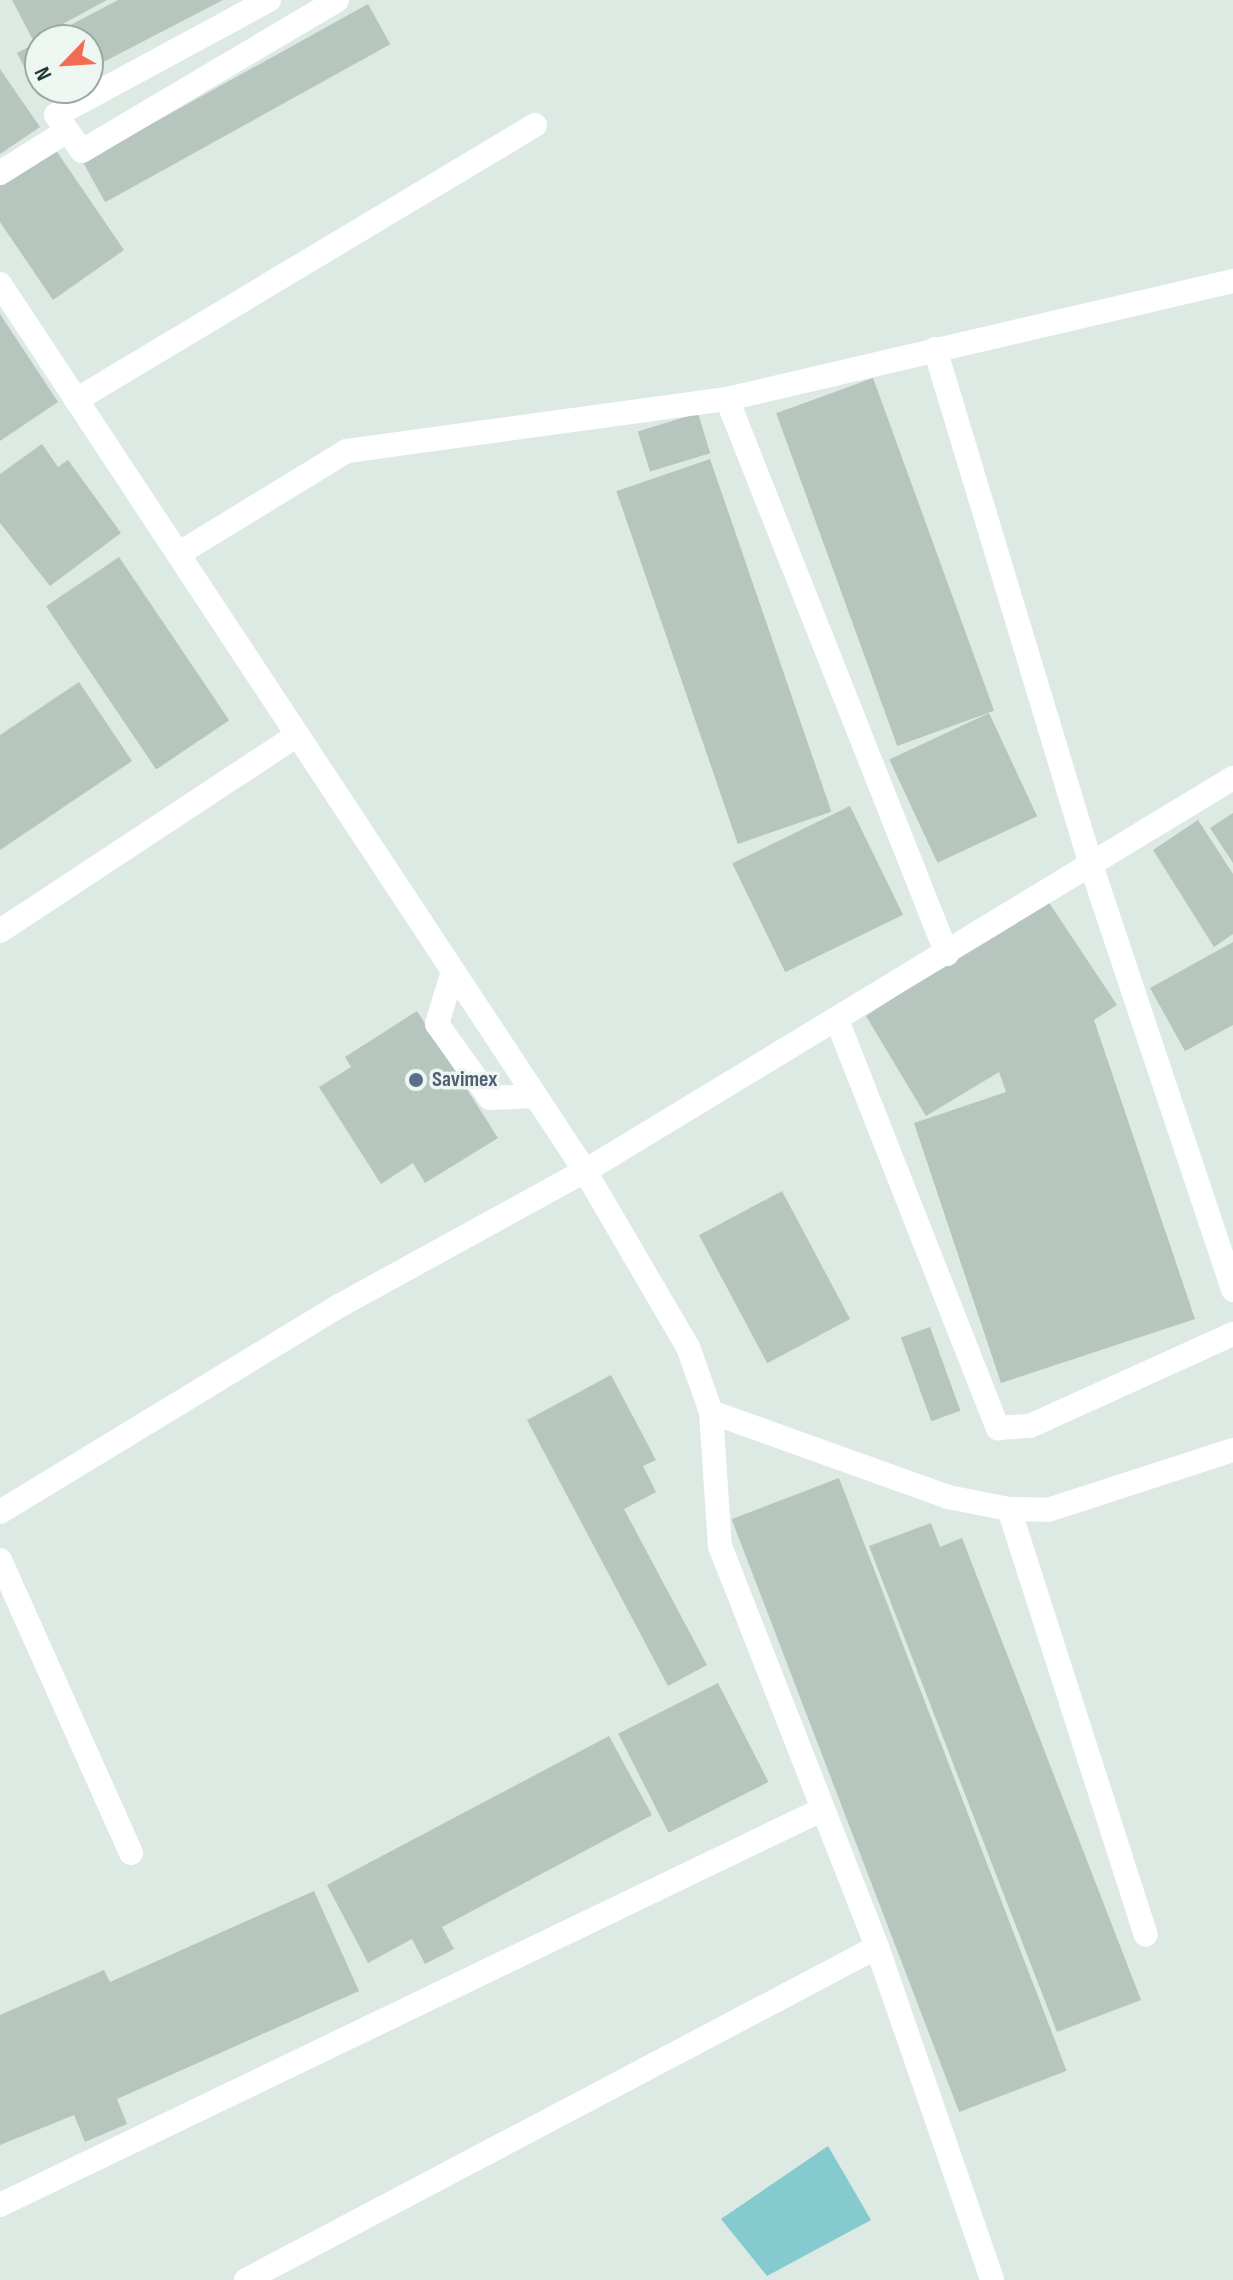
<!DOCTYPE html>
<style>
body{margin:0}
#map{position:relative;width:1233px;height:2280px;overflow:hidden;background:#dde9e3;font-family:"Sofia Sans Condensed",sans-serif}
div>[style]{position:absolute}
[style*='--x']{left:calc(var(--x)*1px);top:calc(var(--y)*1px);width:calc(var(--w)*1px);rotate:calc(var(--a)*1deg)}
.water>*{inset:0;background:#84cacf}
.building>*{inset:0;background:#b6c6be;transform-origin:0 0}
.minor>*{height:24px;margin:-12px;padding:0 12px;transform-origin:12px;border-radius:12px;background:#fff}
.dots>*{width:22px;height:22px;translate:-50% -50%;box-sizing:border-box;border:4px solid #edf6f1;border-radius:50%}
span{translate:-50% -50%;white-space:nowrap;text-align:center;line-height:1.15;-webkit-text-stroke:7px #edf6f1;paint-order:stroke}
.service-label{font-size:22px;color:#4e5e75;font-weight:700}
.left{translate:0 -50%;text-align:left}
.north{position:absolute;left:24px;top:24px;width:80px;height:80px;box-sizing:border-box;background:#edf6f1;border:2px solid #9baaa3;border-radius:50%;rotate:245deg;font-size:22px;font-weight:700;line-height:32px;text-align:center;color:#1f382f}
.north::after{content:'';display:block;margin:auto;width:28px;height:36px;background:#f06c54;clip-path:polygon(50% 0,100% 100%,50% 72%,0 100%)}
</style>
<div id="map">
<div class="water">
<div style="clip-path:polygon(828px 2146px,871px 2220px,767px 2276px,721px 2219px)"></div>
</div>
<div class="building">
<div style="clip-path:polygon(12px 0,107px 0,33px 40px)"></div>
<div style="clip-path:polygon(118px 0,223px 0,88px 70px,88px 40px,42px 40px)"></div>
<div style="left:368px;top:4px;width:46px;height:326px;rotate:61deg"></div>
<div style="clip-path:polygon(40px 41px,40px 88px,54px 88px,39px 96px,17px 53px)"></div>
<div style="clip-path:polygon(0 69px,40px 127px,0 154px)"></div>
<div style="clip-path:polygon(53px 146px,124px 250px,53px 300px,0 222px,0 182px)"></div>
<div style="clip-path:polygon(0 314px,58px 402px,0 441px)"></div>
<div style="left:873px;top:378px;width:354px;height:103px;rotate:70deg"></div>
<div style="left:698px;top:413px;width:42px;height:63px;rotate:73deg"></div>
<div style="clip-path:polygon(42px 444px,58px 467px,68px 460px,121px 533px,50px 586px,0 523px,0 474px)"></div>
<div style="left:710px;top:459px;width:373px;height:99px;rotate:71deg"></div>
<div style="left:119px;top:557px;width:197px;height:88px;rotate:56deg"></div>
<div style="clip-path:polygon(79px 682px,132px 761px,0 850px,0 735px)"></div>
<div style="left:989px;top:713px;width:114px;height:110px;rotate:65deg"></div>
<div style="left:850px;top:806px;width:121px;height:131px;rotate:64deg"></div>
<div style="clip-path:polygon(1233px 813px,1233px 863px,1210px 828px)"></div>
<div style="clip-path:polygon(1198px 820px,1233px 874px,1233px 934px,1214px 947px,1153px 850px)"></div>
<div style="clip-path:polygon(1046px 898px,1117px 1005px,1094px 1020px,1195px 1319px,1001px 1383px,914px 1123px,1006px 1092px,999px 1072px,926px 1116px,866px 1016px)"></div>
<div style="clip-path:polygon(1233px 942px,1233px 1025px,1185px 1051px,1150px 988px)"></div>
<div style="clip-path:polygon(417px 1011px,498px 1138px,425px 1183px,413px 1163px,381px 1184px,319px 1087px,351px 1067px,345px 1057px)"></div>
<div style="left:782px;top:1191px;width:145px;height:94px;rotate:62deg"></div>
<div style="left:930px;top:1327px;width:89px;height:31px;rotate:70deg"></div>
<div style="clip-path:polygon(611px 1375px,656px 1460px,643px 1466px,656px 1492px,624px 1509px,707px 1665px,668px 1686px,527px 1420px)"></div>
<div style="left:839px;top:1478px;width:635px;height:115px;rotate:69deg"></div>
<div style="clip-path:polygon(931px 1523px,940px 1547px,962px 1538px,1141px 2000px,1057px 2032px,869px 1546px)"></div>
<div style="left:718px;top:1683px;width:111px;height:112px;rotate:63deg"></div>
<div style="clip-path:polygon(609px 1736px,652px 1815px,442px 1927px,454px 1949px,425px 1964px,412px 1939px,368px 1963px,327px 1885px)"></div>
<div style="clip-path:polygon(314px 1891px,359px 1991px,117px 2099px,127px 2124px,85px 2142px,74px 2115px,0 2145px,0 2015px,104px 1970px,110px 1982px)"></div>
</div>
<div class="minor">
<div style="--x:269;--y:0;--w:242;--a:151.6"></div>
<div style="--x:56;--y:115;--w:44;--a:54.2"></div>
<div style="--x:82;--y:151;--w:296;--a:-30.6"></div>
<div style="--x:0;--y:173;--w:79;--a:-32.1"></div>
<div style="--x:0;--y:284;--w:1063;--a:56.59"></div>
<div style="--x:585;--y:1171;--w:204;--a:59.7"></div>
<div style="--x:688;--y:1347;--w:69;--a:70.5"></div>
<div style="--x:711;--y:1412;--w:134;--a:86.2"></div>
<div style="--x:720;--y:1546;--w:431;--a:68.6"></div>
<div style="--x:877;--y:1947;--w:352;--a:70.9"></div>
<div style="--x:935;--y:349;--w:542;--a:73.17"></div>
<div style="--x:1092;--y:868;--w:445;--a:71.5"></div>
<div style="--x:727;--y:399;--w:520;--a:-13.13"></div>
<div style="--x:76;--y:400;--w:535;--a:-30.93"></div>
<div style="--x:178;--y:554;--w:198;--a:-31.4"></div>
<div style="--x:347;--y:451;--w:384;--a:-7.8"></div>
<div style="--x:727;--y:399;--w:597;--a:68.38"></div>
<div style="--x:0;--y:931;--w:356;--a:-33.4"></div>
<div style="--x:453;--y:971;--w:55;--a:106.8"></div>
<div style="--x:437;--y:1024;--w:91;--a:54.4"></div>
<div style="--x:490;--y:1098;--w:45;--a:-2.5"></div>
<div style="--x:837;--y:1020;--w:439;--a:68.5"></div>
<div style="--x:998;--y:1428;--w:32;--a:-4"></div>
<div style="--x:1030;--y:1426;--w:223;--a:-24.4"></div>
<div style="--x:711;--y:1412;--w:252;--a:19.7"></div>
<div style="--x:948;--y:1497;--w:62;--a:11.1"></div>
<div style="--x:1009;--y:1509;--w:39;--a:1"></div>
<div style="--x:1048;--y:1510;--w:194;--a:-18"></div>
<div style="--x:1009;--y:1509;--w:447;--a:72.2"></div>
<div style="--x:0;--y:1512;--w:397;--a:-31.3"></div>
<div style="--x:339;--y:1306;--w:281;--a:-28.8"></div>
<div style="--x:585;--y:1171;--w:758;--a:-31.24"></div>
<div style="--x:0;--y:1560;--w:321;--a:65.9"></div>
<div style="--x:0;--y:2205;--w:909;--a:-25.69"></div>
<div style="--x:246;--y:2280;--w:713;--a:-27.82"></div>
</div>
<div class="dots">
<div style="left:416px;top:1080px;background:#5c6f8a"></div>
</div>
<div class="service-label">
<span class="left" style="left:432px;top:1080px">Savimex</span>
</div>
<div class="north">N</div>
</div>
